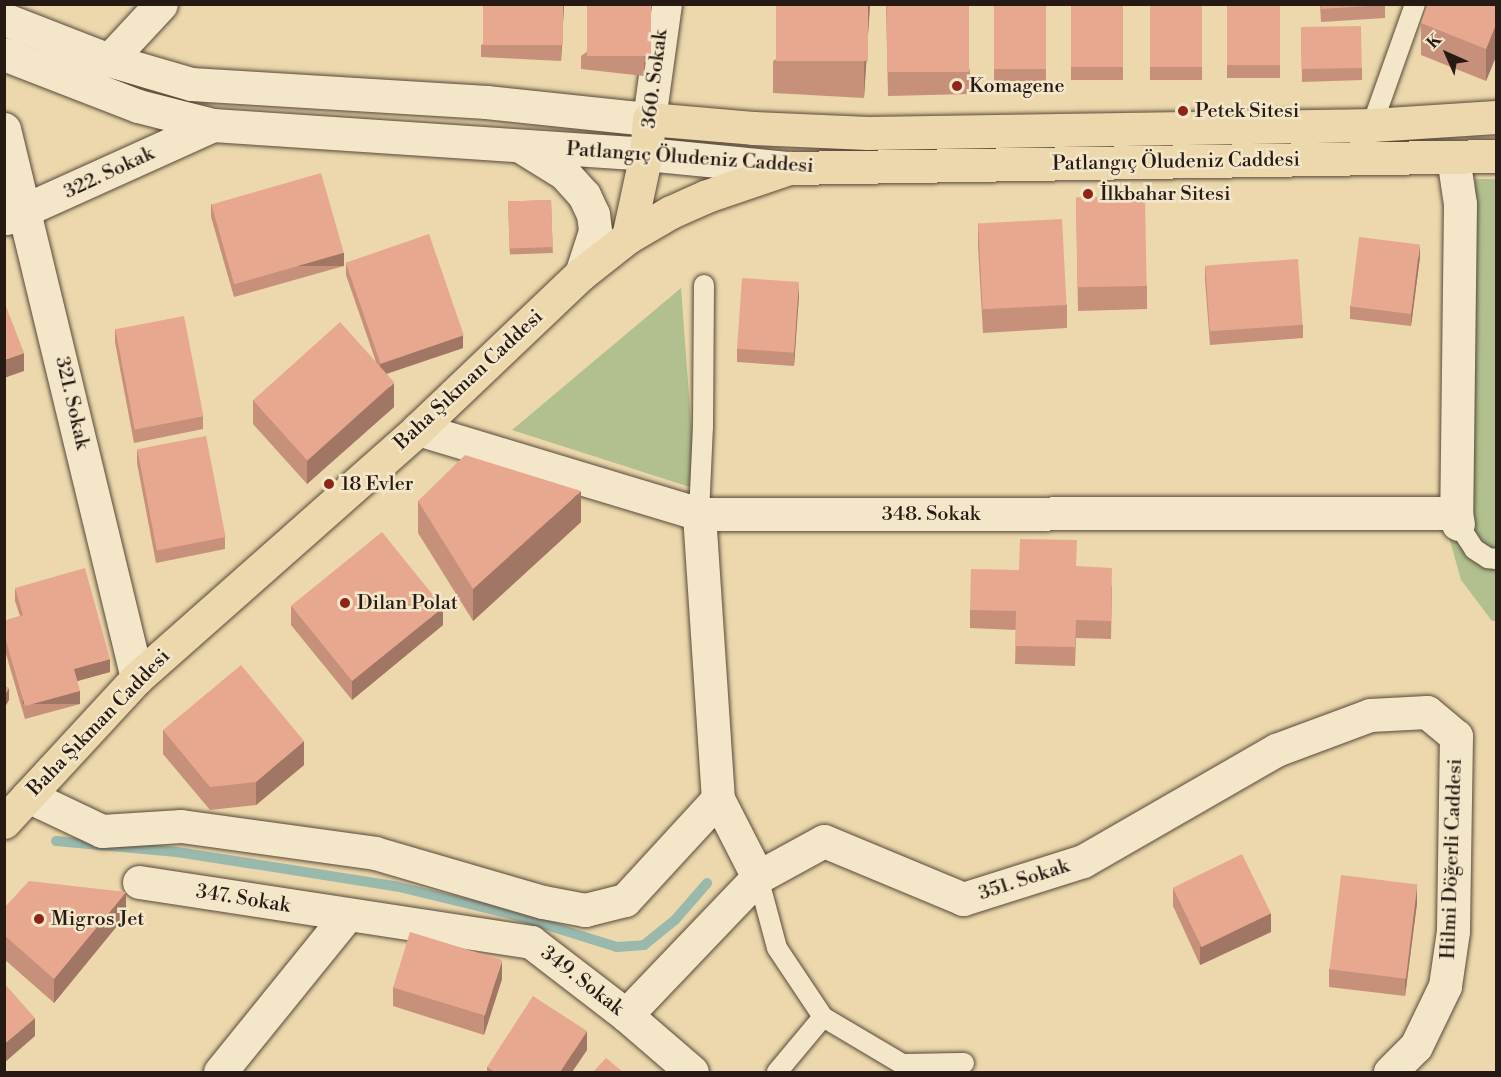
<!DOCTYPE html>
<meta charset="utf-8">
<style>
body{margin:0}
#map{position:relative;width:1501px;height:1077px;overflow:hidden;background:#ecd8ac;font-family:"Libre Bodoni",serif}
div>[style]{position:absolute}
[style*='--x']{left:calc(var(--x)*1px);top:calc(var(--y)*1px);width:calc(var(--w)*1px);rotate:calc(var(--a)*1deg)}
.green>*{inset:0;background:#b1c08e}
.stream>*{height:10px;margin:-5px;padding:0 5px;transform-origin:5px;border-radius:5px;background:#99b9ad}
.roads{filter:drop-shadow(0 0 2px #58493a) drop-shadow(0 0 2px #58493a)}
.lane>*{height:20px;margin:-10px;padding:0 10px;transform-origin:10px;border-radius:10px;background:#f3e6c9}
.street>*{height:33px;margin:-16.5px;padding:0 16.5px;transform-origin:16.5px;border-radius:16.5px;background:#f3e6c9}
.secondary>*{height:33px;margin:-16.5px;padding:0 16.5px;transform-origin:16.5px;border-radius:16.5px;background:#f3e6c9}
.primary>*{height:33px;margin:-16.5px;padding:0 16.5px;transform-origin:16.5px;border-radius:16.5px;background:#ecd8ac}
.wall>*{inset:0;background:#c7907b;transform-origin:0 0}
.shaded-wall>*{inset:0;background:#a27664;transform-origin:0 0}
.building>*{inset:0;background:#e7a88f;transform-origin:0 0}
.dots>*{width:16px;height:16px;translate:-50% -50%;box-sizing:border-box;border:3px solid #f3e6c9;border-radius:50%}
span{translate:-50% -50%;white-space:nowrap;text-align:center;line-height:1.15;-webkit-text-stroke:5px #f3e6c9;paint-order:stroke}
.street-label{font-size:20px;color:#271914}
.poi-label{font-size:20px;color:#271914}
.left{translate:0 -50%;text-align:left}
.frame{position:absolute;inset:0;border:6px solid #271914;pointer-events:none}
.north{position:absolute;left:1417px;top:24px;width:60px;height:60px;-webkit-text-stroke:4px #f3e6c9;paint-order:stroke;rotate:315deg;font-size:16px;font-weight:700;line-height:24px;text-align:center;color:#271914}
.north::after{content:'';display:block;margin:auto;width:21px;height:27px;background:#271914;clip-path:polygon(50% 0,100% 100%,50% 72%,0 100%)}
</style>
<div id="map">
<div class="green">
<div style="clip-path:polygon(1475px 179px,1496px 179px,1496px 621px,1492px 621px,1461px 580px,1446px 526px,1473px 521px)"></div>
<div style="clip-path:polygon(681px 288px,696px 489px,512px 430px)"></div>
</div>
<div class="stream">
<div style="--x:56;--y:841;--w:121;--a:5.2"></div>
<div style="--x:177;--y:852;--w:221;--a:8.9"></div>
<div style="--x:395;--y:886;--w:119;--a:13.6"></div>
<div style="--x:511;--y:914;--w:111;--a:17.3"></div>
<div style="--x:617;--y:947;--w:27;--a:-4"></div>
<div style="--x:644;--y:945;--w:40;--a:-39"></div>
<div style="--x:675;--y:920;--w:49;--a:-49.1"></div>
</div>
<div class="roads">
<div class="lane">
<div style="--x:1372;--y:125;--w:128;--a:-70.4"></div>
<div style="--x:699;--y:514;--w:87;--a:-87.4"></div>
<div style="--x:703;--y:427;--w:142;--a:-89.6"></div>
<div style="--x:1458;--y:524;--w:30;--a:57"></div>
<div style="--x:1474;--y:549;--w:17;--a:33"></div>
<div style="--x:1488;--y:558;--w:8;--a:7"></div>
<div style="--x:758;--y:877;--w:73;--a:75"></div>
<div style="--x:777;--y:948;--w:83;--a:56.3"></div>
<div style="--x:823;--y:1017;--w:72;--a:129.9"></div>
<div style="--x:823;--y:1017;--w:92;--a:30.7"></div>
<div style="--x:902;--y:1064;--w:62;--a:-0.9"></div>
</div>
<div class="street">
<div style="--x:109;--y:60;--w:76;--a:-47.1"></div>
<div style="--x:649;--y:119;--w:116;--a:-82.1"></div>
<div style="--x:4;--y:129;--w:565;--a:76.38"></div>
<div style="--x:1453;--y:157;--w:48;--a:81.5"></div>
<div style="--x:1460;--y:204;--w:309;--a:90.7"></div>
<div style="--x:1456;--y:513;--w:11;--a:80"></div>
<div style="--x:7;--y:218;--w:226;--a:-24.3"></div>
<div style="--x:418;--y:429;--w:294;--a:16.8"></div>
<div style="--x:699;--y:514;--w:757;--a:-0.08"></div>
<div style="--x:699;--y:514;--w:286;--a:86.2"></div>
<div style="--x:718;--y:799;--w:88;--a:62.9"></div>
<div style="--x:28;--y:796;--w:82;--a:25.3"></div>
<div style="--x:102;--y:831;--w:79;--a:-3.6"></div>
<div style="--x:181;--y:826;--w:196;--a:7.9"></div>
<div style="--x:375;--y:853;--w:175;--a:16.3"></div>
<div style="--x:543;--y:902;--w:43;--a:10.8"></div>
<div style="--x:585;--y:910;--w:41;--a:-14"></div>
<div style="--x:625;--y:900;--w:137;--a:-47.4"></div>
<div style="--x:139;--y:882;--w:397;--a:8.7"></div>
<div style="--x:531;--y:942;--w:120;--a:37.5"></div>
<div style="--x:626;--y:1015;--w:87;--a:40.8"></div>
<div style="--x:626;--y:1015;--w:191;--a:-46.3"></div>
<div style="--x:758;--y:877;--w:75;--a:-28.6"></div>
<div style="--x:824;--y:841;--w:151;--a:22.6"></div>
<div style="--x:963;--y:899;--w:126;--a:-17.6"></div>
<div style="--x:1083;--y:861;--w:223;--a:-29.9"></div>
<div style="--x:1276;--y:750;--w:100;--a:-20.4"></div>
<div style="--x:1370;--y:715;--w:57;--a:-3"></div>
<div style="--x:1427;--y:712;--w:38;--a:40"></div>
<div style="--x:1456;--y:736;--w:195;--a:90.9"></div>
<div style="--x:1453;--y:931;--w:56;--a:98.3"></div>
<div style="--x:1445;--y:986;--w:67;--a:115.8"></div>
<div style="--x:1416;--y:1046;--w:37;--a:135"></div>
<div style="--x:220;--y:1072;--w:202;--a:-51"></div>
</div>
<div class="secondary">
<div style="--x:4;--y:19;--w:113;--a:21.3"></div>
<div style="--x:109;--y:60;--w:85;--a:16.3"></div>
<div style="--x:191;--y:84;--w:296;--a:3.5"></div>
<div style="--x:486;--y:102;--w:164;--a:6"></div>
<div style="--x:4;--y:54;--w:144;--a:21.2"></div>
<div style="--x:138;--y:106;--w:77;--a:14.2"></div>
<div style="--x:213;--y:125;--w:434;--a:3.8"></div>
<div style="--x:646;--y:154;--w:144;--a:5.6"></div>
<div style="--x:525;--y:149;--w:46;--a:31.6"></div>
<div style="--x:564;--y:173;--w:30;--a:48"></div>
<div style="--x:584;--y:195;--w:21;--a:65"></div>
<div style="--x:593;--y:214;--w:17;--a:83"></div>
<div style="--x:595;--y:231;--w:45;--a:108"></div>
</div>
<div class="primary">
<div style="--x:628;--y:237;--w:85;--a:-77.8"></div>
<div style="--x:646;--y:154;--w:35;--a:-85"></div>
<div style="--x:649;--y:119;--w:104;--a:4.9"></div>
<div style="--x:753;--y:128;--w:115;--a:2.5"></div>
<div style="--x:868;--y:133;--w:504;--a:-0.91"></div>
<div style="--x:1372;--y:125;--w:124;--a:-3.7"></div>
<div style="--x:4;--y:822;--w:196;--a:-47.3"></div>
<div style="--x:137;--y:678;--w:375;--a:-41.5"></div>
<div style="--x:418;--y:429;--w:225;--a:-43.6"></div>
<div style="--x:581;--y:274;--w:60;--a:-38.2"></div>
<div style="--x:628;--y:237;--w:50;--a:-30.2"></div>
<div style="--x:671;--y:212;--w:39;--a:-24"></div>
<div style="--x:707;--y:196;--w:87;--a:-18.9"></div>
<div style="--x:789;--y:168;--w:707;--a:-0.97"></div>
</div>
</div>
<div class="wall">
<div style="clip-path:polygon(564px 4px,561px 61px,481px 57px,481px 45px)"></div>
<div style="clip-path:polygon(652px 4px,644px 76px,581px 69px,581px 56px)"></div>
<div style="clip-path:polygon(870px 4px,864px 98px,773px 93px,773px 61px)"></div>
<div style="clip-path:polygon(886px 4px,970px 70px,970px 94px,888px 96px)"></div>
<div style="left:994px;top:4px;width:52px;height:77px"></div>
<div style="left:1071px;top:4px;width:52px;height:76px"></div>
<div style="left:1150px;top:4px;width:52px;height:76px"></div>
<div style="left:1227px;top:4px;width:53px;height:74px"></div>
<div style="clip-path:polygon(1320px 4px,1385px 4px,1385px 18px,1321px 22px)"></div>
<div style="clip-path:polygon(1497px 4px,1497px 54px,1486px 81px,1421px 55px,1421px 23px)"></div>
<div style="clip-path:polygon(1301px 28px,1362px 68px,1362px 80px,1302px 82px)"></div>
<div style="clip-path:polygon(1076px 197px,1147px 286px,1147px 309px,1078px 311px)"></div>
<div style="left:551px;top:200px;width:53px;height:43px;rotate:88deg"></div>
<div style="clip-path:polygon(211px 204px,344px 266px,234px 297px,211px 217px)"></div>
<div style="clip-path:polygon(978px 223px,1067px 305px,1067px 328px,983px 333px,978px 247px)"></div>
<div style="clip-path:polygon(1420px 257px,1411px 326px,1350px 319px,1350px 306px)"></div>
<div style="clip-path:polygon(346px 262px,463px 348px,386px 374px,394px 407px,307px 484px,253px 424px,253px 400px,376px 362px,346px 275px)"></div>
<div style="clip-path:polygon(1205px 267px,1303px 325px,1303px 338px,1210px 345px,1205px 280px)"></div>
<div style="clip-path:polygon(799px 295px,794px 366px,737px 362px,737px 349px)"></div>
<div style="clip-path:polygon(115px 329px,203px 416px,203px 429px,134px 443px,115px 342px)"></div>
<div style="clip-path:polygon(137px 450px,225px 537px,225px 549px,156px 563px,137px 463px)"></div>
<div style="clip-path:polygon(418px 501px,581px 522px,473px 621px,418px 533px)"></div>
<div style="clip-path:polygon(1076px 567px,1112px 586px,1111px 639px,1076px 638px,1075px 666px,1015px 664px,1016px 630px,970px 628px,970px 610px,1019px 570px)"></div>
<div style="clip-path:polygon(15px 588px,110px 672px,77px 681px,80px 704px,25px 719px,4px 647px,4px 621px,20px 616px,15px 601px)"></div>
<div style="clip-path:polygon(291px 606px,443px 625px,352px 700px,291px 625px)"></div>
<div style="clip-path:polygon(163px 730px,304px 765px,256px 805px,210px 810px,163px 754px)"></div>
<div style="clip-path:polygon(1173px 888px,1271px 932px,1200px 965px,1173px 906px)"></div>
<div style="clip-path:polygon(1417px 903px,1405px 996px,1329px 987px,1329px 969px)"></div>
<div style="clip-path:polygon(4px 908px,126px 915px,54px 1003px,4px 959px)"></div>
<div style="clip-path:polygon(502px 979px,484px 1035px,393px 1006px,393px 987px)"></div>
<div style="clip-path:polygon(587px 1050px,572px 1072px,487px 1072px,487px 1067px)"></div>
</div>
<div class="shaded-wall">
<div style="clip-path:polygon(563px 4px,564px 4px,561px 61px,561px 49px)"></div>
<div style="clip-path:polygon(651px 4px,652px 4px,644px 76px,644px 63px)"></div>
<div style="clip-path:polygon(868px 4px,870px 4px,864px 98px,864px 67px)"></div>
<div style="clip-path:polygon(1497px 22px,1497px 54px,1486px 81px,1486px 49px)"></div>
<div style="left:4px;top:164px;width:2px;height:19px"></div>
<div style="clip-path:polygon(1420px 244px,1420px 257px,1411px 326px,1411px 314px)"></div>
<div style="left:344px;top:253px;width:13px;height:115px;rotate:90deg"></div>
<div style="clip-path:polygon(799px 282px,799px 295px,794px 366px,794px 354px)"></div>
<div style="clip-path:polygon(463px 335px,463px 348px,380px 376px,380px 364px)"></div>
<div style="clip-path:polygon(24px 353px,24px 371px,4px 378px,4px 360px)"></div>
<div style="clip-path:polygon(394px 383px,394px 407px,307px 484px,307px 461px)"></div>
<div style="clip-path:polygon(581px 491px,581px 522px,473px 621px,473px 589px)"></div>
<div style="clip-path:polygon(443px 607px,443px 625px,352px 700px,352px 681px)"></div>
<div style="clip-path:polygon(110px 659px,110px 672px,74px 682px,74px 669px)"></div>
<div style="clip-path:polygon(9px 688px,9px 700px,4px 709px,4px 696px)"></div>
<div style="left:80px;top:691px;width:13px;height:57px;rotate:90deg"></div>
<div style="clip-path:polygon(304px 741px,304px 765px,256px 805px,256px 782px)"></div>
<div style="clip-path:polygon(1417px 884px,1417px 903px,1405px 996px,1405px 978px)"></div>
<div style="clip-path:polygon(126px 892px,126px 915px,54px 1003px,54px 979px)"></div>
<div style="clip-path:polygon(1271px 913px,1271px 932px,1200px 965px,1200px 947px)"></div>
<div style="clip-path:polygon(502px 961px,502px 979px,484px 1035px,484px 1016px)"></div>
<div style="clip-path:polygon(35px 1018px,35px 1036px,4px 1063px,4px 1044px)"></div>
<div style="clip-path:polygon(587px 1031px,587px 1050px,572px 1072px,560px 1072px)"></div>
</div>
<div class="building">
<div style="left:483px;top:4px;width:80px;height:41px"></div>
<div style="left:587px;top:4px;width:64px;height:52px"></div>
<div style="left:776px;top:4px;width:92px;height:57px"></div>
<div style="left:887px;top:4px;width:82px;height:68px"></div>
<div style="left:994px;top:4px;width:52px;height:65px"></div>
<div style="left:1071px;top:4px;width:52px;height:63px"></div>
<div style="left:1150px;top:4px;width:52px;height:63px"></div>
<div style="left:1227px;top:4px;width:53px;height:61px"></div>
<div style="clip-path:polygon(1321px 4px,1385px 4px,1385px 5px,1321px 9px)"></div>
<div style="clip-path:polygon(1428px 4px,1497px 4px,1497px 22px,1486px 49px,1421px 23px)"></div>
<div style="left:1361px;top:26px;width:42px;height:60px;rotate:89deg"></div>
<div style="left:321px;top:173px;width:83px;height:114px;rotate:74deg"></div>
<div style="left:1145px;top:196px;width:90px;height:69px;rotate:89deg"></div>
<div style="left:551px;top:200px;width:47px;height:43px;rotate:88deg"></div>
<div style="left:1062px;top:219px;width:86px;height:84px;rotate:87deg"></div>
<div style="left:429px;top:234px;width:107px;height:88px;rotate:71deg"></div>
<div style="left:1359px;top:237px;width:61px;height:70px;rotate:7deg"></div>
<div style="left:1298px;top:259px;width:66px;height:93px;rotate:86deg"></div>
<div style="left:742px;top:278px;width:57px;height:71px;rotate:4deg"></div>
<div style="clip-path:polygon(4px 301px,24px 353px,4px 360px)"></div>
<div style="left:184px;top:316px;width:102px;height:70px;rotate:79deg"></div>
<div style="left:340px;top:322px;width:81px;height:117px;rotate:48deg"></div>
<div style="left:206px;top:436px;width:103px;height:70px;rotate:79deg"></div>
<div style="clip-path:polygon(465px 455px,581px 491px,473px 589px,418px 501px)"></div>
<div style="left:382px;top:532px;width:97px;height:117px;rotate:51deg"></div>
<div style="clip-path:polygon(1020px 539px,1077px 540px,1076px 566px,1112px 568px,1111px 621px,1076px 620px,1075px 647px,1015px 646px,1016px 611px,970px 610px,971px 569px,1019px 570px)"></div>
<div style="clip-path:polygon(85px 568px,110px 659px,74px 669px,80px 691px,25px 706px,4px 634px,4px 621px,23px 615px,15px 588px)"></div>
<div style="clip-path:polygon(241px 665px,304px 741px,256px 782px,210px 787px,163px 730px)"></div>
<div style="clip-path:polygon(4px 685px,9px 688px,4px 696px)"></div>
<div style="left:1242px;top:854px;width:66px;height:77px;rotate:64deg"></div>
<div style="left:1341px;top:875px;width:77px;height:95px;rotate:7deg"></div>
<div style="clip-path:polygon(29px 881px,126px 892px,54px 979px,4px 935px,4px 908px)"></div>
<div style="left:410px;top:932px;width:96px;height:58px;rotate:17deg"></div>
<div style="clip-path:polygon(4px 983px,35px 1018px,4px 1044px)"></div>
<div style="clip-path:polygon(533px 996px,587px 1031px,560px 1072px,495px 1072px,487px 1067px)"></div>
<div style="clip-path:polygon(606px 1058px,623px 1072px,593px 1072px)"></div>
</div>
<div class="dots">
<div style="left:957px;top:86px;background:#8f2418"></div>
<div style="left:1183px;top:111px;background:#8f2418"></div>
<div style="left:1088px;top:194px;background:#8f2418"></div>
<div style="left:329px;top:484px;background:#8f2418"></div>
<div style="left:345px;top:603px;background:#8f2418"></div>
<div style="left:39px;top:919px;background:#8f2418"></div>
</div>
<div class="street-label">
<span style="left:655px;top:79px;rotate:-83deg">360. Sokak</span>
<span style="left:690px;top:158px;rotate:4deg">Patlangıç Öludeniz Caddesi</span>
<span style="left:1176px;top:162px;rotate:-1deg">Patlangıç Öludeniz Caddesi</span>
<span style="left:109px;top:173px;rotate:-25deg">322. Sokak</span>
<span style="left:469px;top:380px;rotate:-43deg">Baha Şıkman Caddesi</span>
<span style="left:72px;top:403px;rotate:77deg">321. Sokak</span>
<span style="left:931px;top:514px">348. Sokak</span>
<span style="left:99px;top:723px;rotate:-46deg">Baha Şıkman Caddesi</span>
<span style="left:1452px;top:859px;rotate:-88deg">Hilmi Döğerli Caddesi</span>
<span style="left:1024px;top:880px;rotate:-18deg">351. Sokak</span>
<span style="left:243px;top:899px;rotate:9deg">347. Sokak</span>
<span style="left:582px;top:981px;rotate:38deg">349. Sokak</span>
</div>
<div class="poi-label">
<span class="left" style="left:969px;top:86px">Komagene</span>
<span class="left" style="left:1195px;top:111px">Petek Sitesi</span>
<span class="left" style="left:1100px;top:194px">İlkbahar Sitesi</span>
<span class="left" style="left:341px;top:484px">18 Evler</span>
<span class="left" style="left:357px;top:603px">Dilan Polat</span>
<span class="left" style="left:51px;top:919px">Migros Jet</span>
</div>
<div class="frame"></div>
<div class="north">K</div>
</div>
